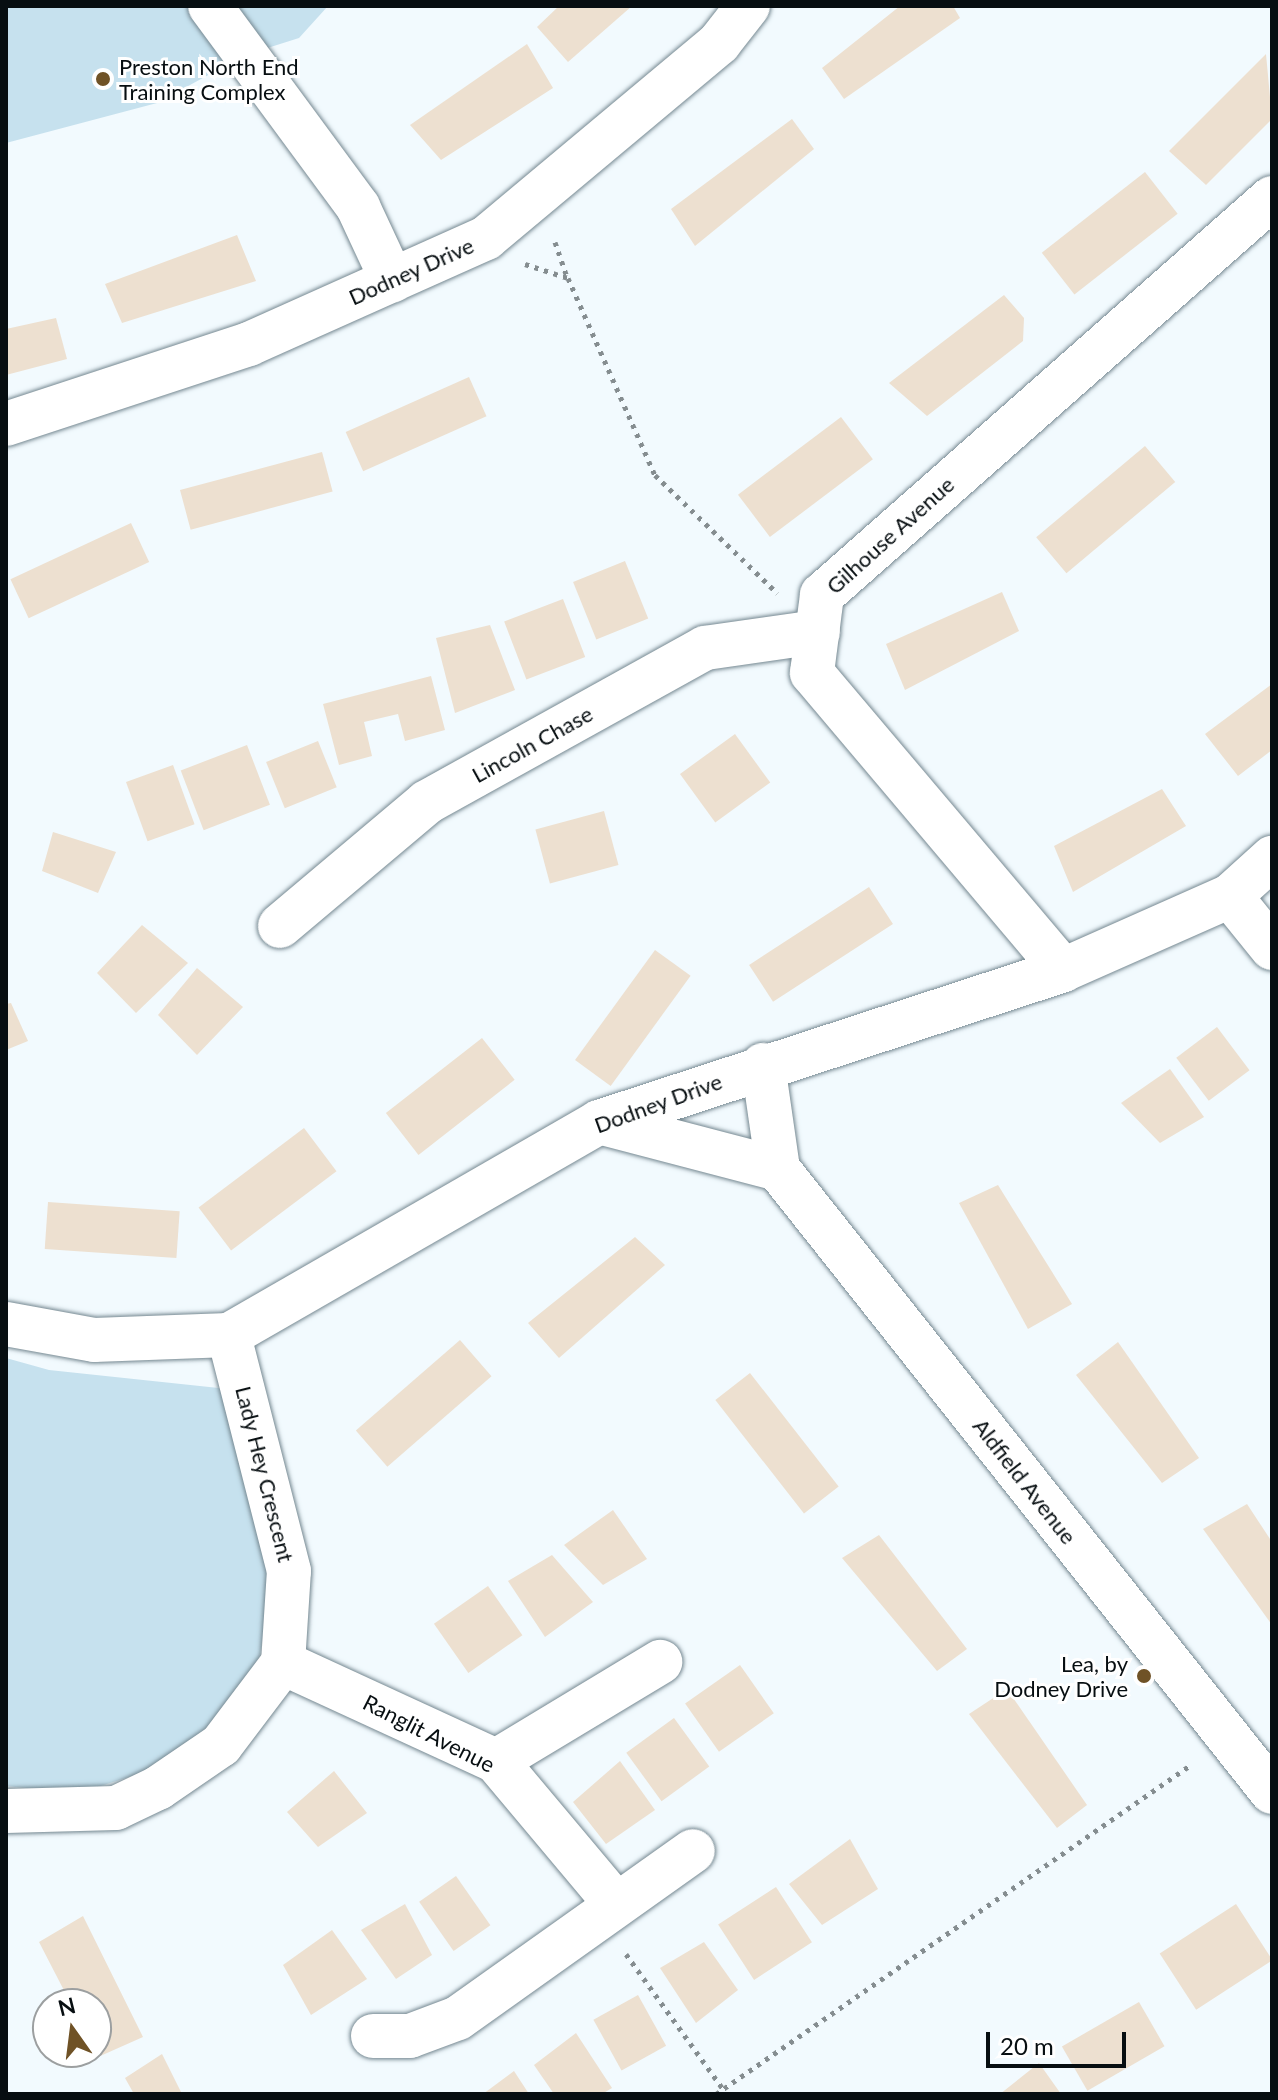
<!DOCTYPE html>
<style>
body{margin:0}
#map{position:relative;width:1278px;height:2100px;overflow:hidden;background:#f2fafe;font-family:Lato,sans-serif}
div>[style]{position:absolute}
[style*='--x']{left:calc(var(--x)*1px);top:calc(var(--y)*1px);width:calc(var(--w)*1px);rotate:calc(var(--a)*1deg)}
.green>*{inset:0;background:#c6e1ee}
.building>*{inset:0;background:#ede0d0;transform-origin:0 0}
.path>*{height:5px;margin-top:-2.5px;transform-origin:0;background:repeating-linear-gradient(90deg,#858d90 0 4px,transparent 0 10px)}
.roads{filter:drop-shadow(0 0 2px #758891) drop-shadow(0 0 2px #758891)}
.minor>*{height:44px;margin:-22px;padding:0 22px;transform-origin:22px;border-radius:22px;background:#fff}
.dots>*{width:22px;height:22px;translate:-50% -50%;box-sizing:border-box;border:4px solid #fff;border-radius:50%}
span{translate:-50% -50%;white-space:nowrap;text-align:center;line-height:1.15;-webkit-text-stroke:6px #fff;paint-order:stroke}
.poi-label{font-size:22px;color:#070e11}
.left{translate:0 -50%;text-align:left}
.right{translate:-100% -50%;text-align:right}
.street-label{font-size:22px;color:#070e11}
.frame{position:absolute;inset:0;border:8px solid #070e11;pointer-events:none}
.north{position:absolute;left:32px;top:1988px;width:80px;height:80px;box-sizing:border-box;background:#fff;border:2px solid #9c9fa0;border-radius:50%;rotate:346deg;font-size:22px;font-weight:700;line-height:32px;text-align:center;color:#070e11}
.north::after{content:'';display:block;margin:auto;width:28px;height:36px;background:#6f5226;clip-path:polygon(50% 0,100% 100%,50% 72%,0 100%)}
.scale{position:absolute;left:986px;top:2032px;width:140px;height:36px;box-sizing:border-box;border:4px solid #070e11;border-top:0;padding-left:10px;font-size:24px;line-height:28px;white-space:nowrap;color:#070e11;-webkit-text-stroke:6px #fff;paint-order:stroke}
</style>
<div id="map">
<div class="green">
<div style="clip-path:polygon(6px 6px,328px 6px,299px 38px,245px 55px,157px 103px,6px 143px)"></div>
<div style="clip-path:polygon(6px 1358px,49px 1370px,228px 1389px,273px 1581px,257px 1670px,218px 1721px,166px 1765px,79px 1793px,6px 1786px)"></div>
</div>
<div class="building">
<div style="clip-path:polygon(559px 6px,632px 6px,568px 62px,537px 27px)"></div>
<div style="clip-path:polygon(900px 6px,953px 6px,960px 18px,844px 99px,822px 68px)"></div>
<div style="clip-path:polygon(527px 44px,553px 88px,441px 160px,410px 125px)"></div>
<div style="clip-path:polygon(1266px 54px,1272px 119px,1206px 185px,1169px 151px)"></div>
<div style="clip-path:polygon(792px 119px,814px 149px,695px 246px,671px 209px)"></div>
<div style="left:1145px;top:172px;width:53px;height:131px;rotate:52deg"></div>
<div style="clip-path:polygon(237px 235px,256px 281px,122px 323px,105px 284px)"></div>
<div style="clip-path:polygon(1004px 295px,1024px 318px,1023px 341px,927px 416px,889px 383px)"></div>
<div style="clip-path:polygon(56px 318px,67px 359px,6px 375px,6px 329px)"></div>
<div style="left:469px;top:377px;width:43px;height:135px;rotate:66deg"></div>
<div style="left:841px;top:417px;width:53px;height:129px;rotate:53deg"></div>
<div style="left:1145px;top:446px;width:47px;height:142px;rotate:50deg"></div>
<div style="left:322px;top:452px;width:41px;height:147px;rotate:75deg"></div>
<div style="left:131px;top:523px;width:43px;height:133px;rotate:65deg"></div>
<div style="left:625px;top:561px;width:62px;height:56px;rotate:68deg"></div>
<div style="clip-path:polygon(1002px 592px,1019px 631px,905px 690px,886px 644px)"></div>
<div style="left:563px;top:599px;width:62px;height:63px;rotate:69deg"></div>
<div style="clip-path:polygon(490px 625px,515px 690px,455px 713px,436px 638px)"></div>
<div style="clip-path:polygon(431px 676px,445px 730px,405px 741px,398px 714px,364px 722px,372px 756px,339px 765px,323px 704px)"></div>
<div style="clip-path:polygon(1272px 684px,1272px 750px,1238px 776px,1205px 734px)"></div>
<div style="left:735px;top:734px;width:60px;height:68px;rotate:54deg"></div>
<div style="left:318px;top:741px;width:50px;height:56px;rotate:68deg"></div>
<div style="left:247px;top:745px;width:64px;height:71px;rotate:69deg"></div>
<div style="left:173px;top:765px;width:63px;height:50px;rotate:70deg"></div>
<div style="clip-path:polygon(1162px 789px,1186px 826px,1073px 892px,1054px 846px)"></div>
<div style="left:604px;top:811px;width:56px;height:71px;rotate:75deg"></div>
<div style="clip-path:polygon(53px 832px,116px 852px,98px 893px,42px 871px)"></div>
<div style="left:869px;top:887px;width:44px;height:143px;rotate:57deg"></div>
<div style="clip-path:polygon(142px 925px,188px 963px,136px 1013px,97px 973px)"></div>
<div style="left:655px;top:950px;width:44px;height:136px;rotate:36deg"></div>
<div style="clip-path:polygon(197px 968px,243px 1007px,197px 1055px,158px 1015px)"></div>
<div style="clip-path:polygon(11px 1003px,28px 1041px,6px 1050px,6px 1004px)"></div>
<div style="left:1217px;top:1027px;width:54px;height:51px;rotate:53deg"></div>
<div style="left:482px;top:1038px;width:53px;height:122px;rotate:52deg"></div>
<div style="clip-path:polygon(1170px 1069px,1204px 1117px,1160px 1143px,1121px 1103px)"></div>
<div style="left:304px;top:1128px;width:54px;height:132px;rotate:53deg"></div>
<div style="clip-path:polygon(998px 1185px,1072px 1304px,1028px 1329px,959px 1203px)"></div>
<div style="left:48px;top:1202px;width:132px;height:47px;rotate:4deg"></div>
<div style="clip-path:polygon(635px 1237px,665px 1265px,559px 1358px,528px 1323px)"></div>
<div style="left:460px;top:1340px;width:48px;height:138px;rotate:49deg"></div>
<div style="clip-path:polygon(1118px 1342px,1199px 1458px,1162px 1483px,1076px 1375px)"></div>
<div style="left:750px;top:1373px;width:144px;height:44px;rotate:52deg"></div>
<div style="clip-path:polygon(1247px 1504px,1272px 1542px,1272px 1625px,1203px 1529px)"></div>
<div style="clip-path:polygon(613px 1510px,647px 1559px,603px 1585px,564px 1545px)"></div>
<div style="clip-path:polygon(879px 1535px,967px 1649px,937px 1671px,842px 1558px)"></div>
<div style="clip-path:polygon(552px 1555px,593px 1602px,545px 1637px,508px 1581px)"></div>
<div style="left:488px;top:1586px;width:60px;height:66px;rotate:55deg"></div>
<div style="left:740px;top:1665px;width:59px;height:67px;rotate:55deg"></div>
<div style="clip-path:polygon(1007px 1689px,1087px 1805px,1057px 1828px,969px 1714px)"></div>
<div style="left:674px;top:1718px;width:60px;height:59px;rotate:54deg"></div>
<div style="clip-path:polygon(620px 1761px,655px 1810px,606px 1844px,573px 1802px)"></div>
<div style="clip-path:polygon(334px 1771px,367px 1813px,318px 1847px,287px 1812px)"></div>
<div style="clip-path:polygon(850px 1839px,878px 1889px,822px 1925px,789px 1884px)"></div>
<div style="left:456px;top:1876px;width:60px;height:45px;rotate:55deg"></div>
<div style="left:776px;top:1887px;width:66px;height:69px;rotate:57deg"></div>
<div style="clip-path:polygon(405px 1904px,432px 1955px,396px 1979px,361px 1930px)"></div>
<div style="left:1236px;top:1904px;width:67px;height:91px;rotate:57deg"></div>
<div style="clip-path:polygon(83px 1916px,143px 2037px,98px 2057px,96px 2004px,71px 2004px,39px 1942px)"></div>
<div style="clip-path:polygon(332px 1930px,367px 1979px,311px 2015px,283px 1965px)"></div>
<div style="clip-path:polygon(704px 1942px,738px 1990px,696px 2023px,660px 1968px)"></div>
<div style="left:638px;top:1995px;width:58px;height:51px;rotate:61deg"></div>
<div style="left:1139px;top:2002px;width:51px;height:89px;rotate:60deg"></div>
<div style="clip-path:polygon(576px 2033px,612px 2088px,602px 2094px,554px 2094px,534px 2065px)"></div>
<div style="clip-path:polygon(162px 2054px,182px 2094px,134px 2094px,125px 2078px)"></div>
<div style="clip-path:polygon(1039px 2063px,1061px 2094px,1000px 2094px)"></div>
<div style="clip-path:polygon(514px 2071px,529px 2094px,483px 2094px)"></div>
</div>
<div class="path">
<div style="--x:555;--y:242;--w:37;--a:71"></div>
<div style="--x:525;--y:264;--w:45;--a:18"></div>
<div style="--x:568;--y:278;--w:215;--a:66.2"></div>
<div style="--x:655;--y:475;--w:170;--a:44"></div>
<div style="--x:626;--y:1954;--w:166;--a:54.3"></div>
<div style="--x:716;--y:2094;--w:579;--a:-34.73"></div>
</div>
<div class="roads">
<div class="minor">
<div style="--x:210;--y:6;--w:250;--a:53.6"></div>
<div style="--x:358;--y:207;--w:81;--a:65"></div>
<div style="--x:6;--y:424;--w:256;--a:-18.2"></div>
<div style="--x:249;--y:344;--w:260;--a:-24.1"></div>
<div style="--x:486;--y:238;--w:304;--a:-39.9"></div>
<div style="--x:719;--y:43;--w:47;--a:-51.9"></div>
<div style="--x:1230;--y:896;--w:67;--a:51.1"></div>
<div style="--x:280;--y:926;--w:192;--a:-40.1"></div>
<div style="--x:427;--y:802;--w:318;--a:-29"></div>
<div style="--x:705;--y:648;--w:114;--a:-8.1"></div>
<div style="--x:1063;--y:970;--w:389;--a:-130.2"></div>
<div style="--x:812;--y:673;--w:79;--a:-82.7"></div>
<div style="--x:822;--y:595;--w:600;--a:-41.42"></div>
<div style="--x:763;--y:1065;--w:105;--a:81.8"></div>
<div style="--x:778;--y:1169;--w:795;--a:51.59"></div>
<div style="--x:599;--y:1122;--w:185;--a:14.7"></div>
<div style="--x:6;--y:1324;--w:89;--a:10.3"></div>
<div style="--x:94;--y:1340;--w:135;--a:-2.1"></div>
<div style="--x:229;--y:1335;--w:427;--a:-29.9"></div>
<div style="--x:599;--y:1122;--w:488;--a:-18.1"></div>
<div style="--x:1063;--y:970;--w:183;--a:-23.9"></div>
<div style="--x:1230;--y:896;--w:57;--a:-42.1"></div>
<div style="--x:283;--y:1663;--w:234;--a:24.7"></div>
<div style="--x:496;--y:1761;--w:187;--a:50"></div>
<div style="--x:496;--y:1761;--w:192;--a:-31.1"></div>
<div style="--x:6;--y:1811;--w:110;--a:-1.6"></div>
<div style="--x:116;--y:1808;--w:47;--a:-25.5"></div>
<div style="--x:158;--y:1788;--w:76;--a:-34.3"></div>
<div style="--x:221;--y:1745;--w:103;--a:-52.9"></div>
<div style="--x:283;--y:1663;--w:92;--a:-86.3"></div>
<div style="--x:289;--y:1571;--w:244;--a:-104.3"></div>
<div style="--x:373;--y:2036;--w:37;--a:0"></div>
<div style="--x:410;--y:2036;--w:51;--a:-20.6"></div>
<div style="--x:458;--y:2018;--w:288;--a:-35.4"></div>
</div>
</div>
<div class="dots">
<div style="left:103px;top:79px;background:#6f5226"></div>
<div style="left:1144px;top:1676px;background:#6f5226"></div>
</div>
<div class="poi-label">
<span class="left" style="left:119px;top:79px">Preston North End<br>Training Complex</span>
<span class="right" style="left:1128px;top:1676px">Lea, by<br>Dodney Drive</span>
</div>
<div class="street-label">
<span style="left:411px;top:271px;rotate:-24deg">Dodney Drive</span>
<span style="left:890px;top:535px;rotate:-42deg">Gilhouse Avenue</span>
<span style="left:532px;top:744px;rotate:-29deg">Lincoln Chase</span>
<span style="left:658px;top:1103px;rotate:-20deg">Dodney Drive</span>
<span style="left:265px;top:1474px;rotate:76deg">Lady Hey Crescent</span>
<span style="left:1025px;top:1481px;rotate:52deg">Aldfield Avenue</span>
<span style="left:429px;top:1733px;rotate:27deg">Ranglit Avenue</span>
</div>
<div class="frame"></div>
<div class="north">N</div>
<div class="scale">20 m</div>
</div>
